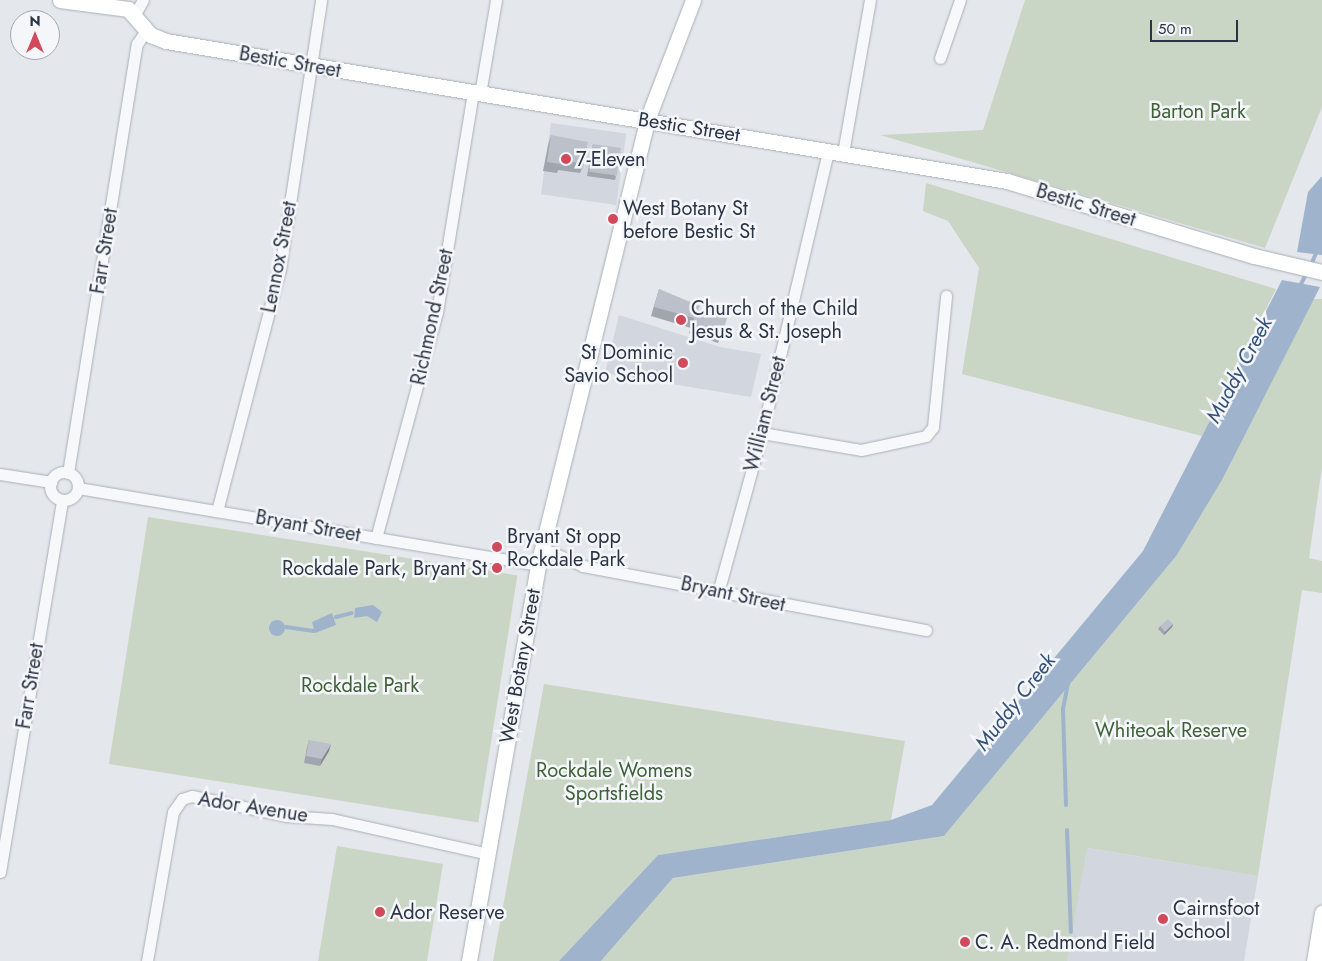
<!DOCTYPE html>
<style>
body{margin:0}
#map{position:relative;width:1322px;height:961px;overflow:hidden;background:#e4e7ec;font-family:Jost,sans-serif}
div>[style]{position:absolute}
[style*='--x']{left:calc(var(--x)*1px);top:calc(var(--y)*1px);width:calc(var(--w)*1px);rotate:calc(var(--a)*1deg)}
.built>*{inset:0;background:#d2d6de;transform-origin:0 0}
.green>*{inset:0;background:#c9d6c5;transform-origin:0 0}
.water>*{inset:0;background:#9fb4cc}
.round{border-radius:50%}
.stream>*{height:4px;margin:-2px;padding:0 2px;transform-origin:2px;border-radius:2px;background:#9fb4cc}
.roads{filter:drop-shadow(0 0 1px #a9aeb7) drop-shadow(0 0 1px #a9aeb7)}
.street>*{height:11px;margin:-5.5px;padding:0 5.5px;transform-origin:5.5px;border-radius:5.5px;background:#f7f8fa}
.street>.ring{margin:-5.5px;padding:0;box-sizing:content-box;background:none;border:11px solid #f7f8fa;border-radius:50%}
.secondary>*{height:15px;margin:-7.5px;padding:0 7.5px;transform-origin:7.5px;border-radius:7.5px;background:#fff}
.wall>*{inset:0;background:#a1a5ae}
.shaded-wall>*{inset:0;background:#83868d}
.building>*{inset:0;background:#bbc0ca;transform-origin:0 0}
.dots>*{width:14px;height:14px;translate:-50% -50%;box-sizing:border-box;border:2px solid #f4f6f9;border-radius:50%}
span{translate:-50% -50%;white-space:nowrap;text-align:center;line-height:1.15;-webkit-text-stroke:5px #f4f6f9;paint-order:stroke}
.street-label{font-size:20px;color:#2b3445}
.park-label{font-size:20px;color:#3f6138}
.poi-label{font-size:20px;color:#2b3445}
.left{translate:0 -50%;text-align:left}
.right{translate:-100% -50%;text-align:right}
.water-label{font-size:21px;color:#34527a;font-style:italic}
.north{position:absolute;left:10px;top:10px;width:50px;height:50px;box-sizing:border-box;background:#f4f6f9;border:1px solid #a4a8b1;border-radius:50%;rotate:0deg;font-size:14px;font-weight:700;line-height:20px;text-align:center;color:#2b3445}
.north::after{content:'';display:block;margin:auto;width:18px;height:22px;background:#d1495b;clip-path:polygon(50% 0,100% 100%,50% 72%,0 100%)}
.scale{position:absolute;left:1150px;top:20px;width:88px;height:22px;box-sizing:border-box;border:2px solid #2b3445;border-top:0;padding-left:6px;font-size:15px;line-height:18px;white-space:nowrap;color:#2b3445;-webkit-text-stroke:4px #f4f6f9;paint-order:stroke}
</style>
<div id="map">
<div class="built">
<div style="left:551px;top:123px;width:76px;height:72px;rotate:8deg"></div>
<div style="clip-path:polygon(619px 315px,720px 347px,761px 354px,751px 397px,605px 373px)"></div>
<div style="clip-path:polygon(1086px 848px,1258px 876px,1244px 961px,1067px 961px)"></div>
</div>
<div class="green">
<div style="clip-path:polygon(1025px 0,1322px 0,1322px 107px,1265px 248px,880px 135px,983px 130px)"></div>
<div style="clip-path:polygon(926px 183px,1276px 289px,1202px 436px,962px 374px,979px 268px,948px 221px,923px 211px)"></div>
<div style="clip-path:polygon(1310px 299px,1322px 299px,1322px 467px,1309px 558px,1322px 561px,1322px 593px,1302px 590px,1258px 876px,1087px 848px,1067px 961px,601px 961px,673px 878px,944px 836px,1177px 555px,1222px 480px)"></div>
<div style="left:148px;top:517px;width:374px;height:250px;rotate:9deg"></div>
<div style="clip-path:polygon(544px 684px,905px 741px,891px 820px,658px 855px,559px 961px,493px 961px)"></div>
<div style="clip-path:polygon(337px 846px,443px 864px,427px 961px,318px 961px)"></div>
</div>
<div class="water">
<div style="clip-path:polygon(1322px 176px,1322px 255px,1297px 252px,1308px 192px)"></div>
<div style="clip-path:polygon(1282px 280px,1320px 287px,1222px 480px,1177px 555px,944px 836px,673px 878px,601px 961px,559px 961px,658px 855px,891px 820px,932px 805px,1143px 551px)"></div>
<div style="clip-path:polygon(373px 605px,382px 612px,377px 622px,367px 616px,354px 618px,355px 608px)"></div>
<div style="clip-path:polygon(332px 613px,336px 625px,315px 633px,312px 622px)"></div>
<div class="round" style="left:269px;top:620px;width:16px;height:16px"></div>
</div>
<div class="stream">
<div style="--x:1311;--y:265;--w:15;--a:-67"></div>
<div style="--x:1299;--y:288;--w:18;--a:-63"></div>
<div style="--x:336;--y:617;--w:16;--a:-14"></div>
<div style="--x:286;--y:627;--w:28;--a:8"></div>
<div style="--x:1066;--y:805;--w:96;--a:-91.8"></div>
<div style="--x:1063;--y:709;--w:26;--a:-79"></div>
<div style="--x:1067;--y:830;--w:102;--a:87.8"></div>
</div>
<div class="roads">
<div class="street">
<div style="--x:134;--y:16;--w:18;--a:-61"></div>
<div style="--x:940;--y:58;--w:61;--a:-71"></div>
<div style="--x:480;--y:94;--w:95;--a:-80.3"></div>
<div style="--x:843;--y:153;--w:155;--a:-80"></div>
<div style="--x:762;--y:433;--w:100;--a:9.7"></div>
<div style="--x:861;--y:450;--w:66;--a:-12.2"></div>
<div style="--x:926;--y:436;--w:11;--a:-52"></div>
<div style="--x:933;--y:427;--w:132;--a:-84.3"></div>
<div class="ring" style="left:50px;top:472px;width:17px;height:17px"></div>
<div style="--x:68;--y:473;--w:435;--a:-80.9"></div>
<div style="--x:137;--y:44;--w:17;--a:-57"></div>
<div style="--x:0;--y:474;--w:52;--a:8.9"></div>
<div style="--x:78;--y:488;--w:466;--a:9.5"></div>
<div style="--x:217;--y:511;--w:250;--a:-75.4"></div>
<div style="--x:280;--y:269;--w:272;--a:-81.3"></div>
<div style="--x:376;--y:538;--w:234;--a:-74.9"></div>
<div style="--x:437;--y:312;--w:222;--a:-80.7"></div>
<div style="--x:542;--y:548;--w:45;--a:23.7"></div>
<div style="--x:583;--y:566;--w:349;--a:10.6"></div>
<div style="--x:719;--y:589;--w:162;--a:-74.6"></div>
<div style="--x:762;--y:433;--w:290;--a:-76.8"></div>
<div style="--x:0;--y:872;--w:377;--a:-80.5"></div>
<div style="--x:147;--y:961;--w:151;--a:-80.1"></div>
<div style="--x:173;--y:812;--w:16;--a:-55"></div>
<div style="--x:182;--y:799;--w:10;--a:-17"></div>
<div style="--x:192;--y:796;--w:96;--a:12"></div>
<div style="--x:286;--y:816;--w:46;--a:3.7"></div>
<div style="--x:332;--y:819;--w:160;--a:12.6"></div>
</div>
<div class="secondary">
<div style="--x:60;--y:0;--w:69;--a:7.5"></div>
<div style="--x:128;--y:9;--w:35;--a:49"></div>
<div style="--x:151;--y:35;--w:16;--a:22"></div>
<div style="--x:166;--y:41;--w:853;--a:9.45"></div>
<div style="--x:1007;--y:181;--w:258;--a:16.9"></div>
<div style="--x:1254;--y:256;--w:70;--a:13.2"></div>
<div style="--x:469;--y:961;--w:402;--a:-80.1"></div>
<div style="--x:538;--y:565;--w:458;--a:-76.2"></div>
<div style="--x:647;--y:120;--w:129;--a:-69"></div>
<div style="--x:1314;--y:961;--w:49;--a:-80.5"></div>
</div>
</div>
<div class="wall">
<div style="clip-path:polygon(551px 135px,584px 164px,580px 173px,558px 170px,557px 173px,543px 171px,548px 145px)"></div>
<div style="clip-path:polygon(593px 144px,616px 177px,615px 180px,587px 176px)"></div>
<div style="clip-path:polygon(659px 289px,698px 310px,722px 334px,718px 343px,689px 333px,691px 328px,651px 316px)"></div>
<div style="clip-path:polygon(1173px 624px,1172px 627px,1164px 635px,1158px 629px,1160px 626px)"></div>
<div style="clip-path:polygon(309px 740px,329px 751px,320px 766px,304px 763px,307px 747px)"></div>
</div>
<div class="shaded-wall">
<div style="clip-path:polygon(1173px 624px,1172px 627px,1164px 635px,1165px 632px)"></div>
<div style="clip-path:polygon(331px 744px,329px 751px,320px 766px,322px 759px)"></div>
</div>
<div class="building">
<div style="clip-path:polygon(551px 135px,588px 142px,584px 164px,561px 160px,560px 164px,547px 162px)"></div>
<div style="left:593px;top:144px;width:28px;height:28px;rotate:8deg"></div>
<div style="clip-path:polygon(659px 289px,700px 306px,698px 310px,706px 312px,709px 305px,729px 312px,722px 334px,692px 324px,694px 318px,654px 307px)"></div>
<div style="clip-path:polygon(1168px 619px,1173px 624px,1165px 632px,1160px 626px)"></div>
<div style="clip-path:polygon(309px 740px,331px 744px,322px 759px,306px 756px)"></div>
</div>
<div class="dots">
<div style="left:566px;top:159px;background:#d1495b"></div>
<div style="left:613px;top:219px;background:#d1495b"></div>
<div style="left:681px;top:320px;background:#d1495b"></div>
<div style="left:683px;top:363px;background:#d1495b"></div>
<div style="left:497px;top:547px;background:#d1495b"></div>
<div style="left:497px;top:568px;background:#d1495b"></div>
<div style="left:380px;top:912px;background:#d1495b"></div>
<div style="left:1163px;top:919px;background:#d1495b"></div>
<div style="left:965px;top:942px;background:#d1495b"></div>
</div>
<div class="street-label">
<span style="left:290px;top:62px;rotate:10deg">Bestic Street</span>
<span style="left:689px;top:127px;rotate:9deg">Bestic Street</span>
<span style="left:1086px;top:205px;rotate:17deg">Bestic Street</span>
<span style="left:104px;top:251px;rotate:-81deg">Farr Street</span>
<span style="left:279px;top:257px;rotate:-79deg">Lennox Street</span>
<span style="left:432px;top:317px;rotate:-78deg">Richmond Street</span>
<span style="left:765px;top:414px;rotate:-76deg">William Street</span>
<span style="left:308px;top:526px;rotate:10deg">Bryant Street</span>
<span style="left:733px;top:594px;rotate:12deg">Bryant Street</span>
<span style="left:520px;top:666px;rotate:-80deg">West Botany Street</span>
<span style="left:30px;top:686px;rotate:-81deg">Farr Street</span>
<span style="left:253px;top:807px;rotate:9deg">Ador Avenue</span>
</div>
<div class="park-label">
<span style="left:1198px;top:111px">Barton Park</span>
<span style="left:360px;top:685px">Rockdale Park</span>
<span style="left:1171px;top:730px">Whiteoak Reserve</span>
<span style="left:614px;top:782px">Rockdale Womens<br>Sportsfields</span>
</div>
<div class="poi-label">
<span class="left" style="left:576px;top:159px">7-Eleven</span>
<span class="left" style="left:623px;top:220px">West Botany St<br>before Bestic St</span>
<span class="left" style="left:691px;top:320px">Church of the Child<br>Jesus &amp; St. Joseph</span>
<span class="right" style="left:673px;top:364px">St Dominic<br>Savio School</span>
<span class="left" style="left:507px;top:548px">Bryant St opp<br>Rockdale Park</span>
<span class="right" style="left:487px;top:568px">Rockdale Park, Bryant St</span>
<span class="left" style="left:1173px;top:920px">Cairnsfoot<br>School</span>
<span class="left" style="left:390px;top:912px">Ador Reserve</span>
<span class="left" style="left:975px;top:942px">C. A. Redmond Field</span>
</div>
<div class="water-label">
<span style="left:1239px;top:370px;rotate:-62deg">Muddy Creek</span>
<span style="left:1015px;top:702px;rotate:-52deg">Muddy Creek</span>
</div>
<div class="north">N</div>
<div class="scale">50 m</div>
</div>
